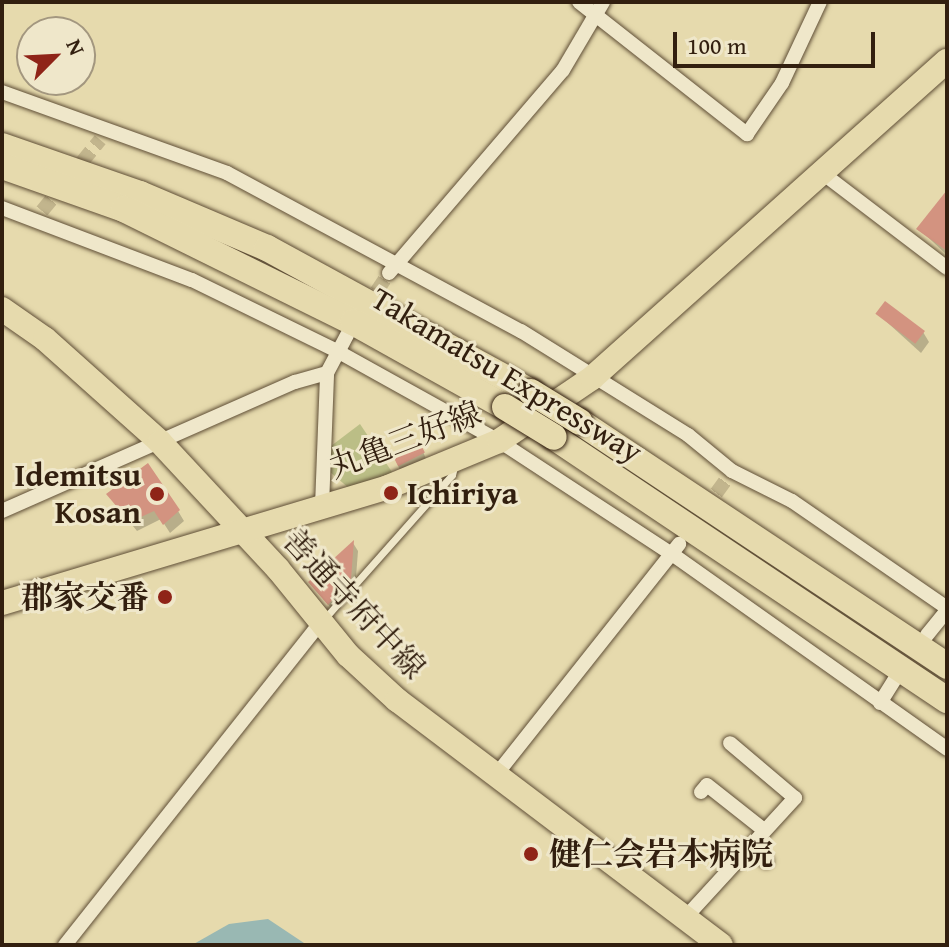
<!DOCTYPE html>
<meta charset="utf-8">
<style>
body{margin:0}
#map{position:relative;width:949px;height:947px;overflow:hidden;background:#e6daad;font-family:"Gentium Book Plus","Noto Serif JP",serif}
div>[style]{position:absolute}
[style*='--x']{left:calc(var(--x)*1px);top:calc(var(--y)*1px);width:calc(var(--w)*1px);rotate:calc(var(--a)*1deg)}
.green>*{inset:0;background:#bbbe86}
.water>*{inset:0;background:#99b8b3}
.shadow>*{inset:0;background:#0003}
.building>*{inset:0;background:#d39380;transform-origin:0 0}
.minor-tunnel>*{height:14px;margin-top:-7px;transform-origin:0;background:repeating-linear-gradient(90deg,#c2b58d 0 14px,transparent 0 21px)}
.roads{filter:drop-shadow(0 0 2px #5f4e36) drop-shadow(0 0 2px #5f4e36)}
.service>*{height:7px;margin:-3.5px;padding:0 3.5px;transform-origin:3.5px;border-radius:3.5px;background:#efe7ca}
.minor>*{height:14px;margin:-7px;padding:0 7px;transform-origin:7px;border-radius:7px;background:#efe7ca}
.primary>*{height:24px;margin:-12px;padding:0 12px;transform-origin:12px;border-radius:12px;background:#e6daad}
.motorway>*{height:26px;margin:-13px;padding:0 13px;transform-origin:13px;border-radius:13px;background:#e6daad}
.bridges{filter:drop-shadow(0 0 2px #321f0f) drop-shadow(0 0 2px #321f0f)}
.motorway-bridge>*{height:26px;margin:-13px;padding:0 13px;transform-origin:13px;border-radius:13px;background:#e6daad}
.dots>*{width:22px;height:22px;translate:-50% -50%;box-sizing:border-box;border:4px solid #efe7ca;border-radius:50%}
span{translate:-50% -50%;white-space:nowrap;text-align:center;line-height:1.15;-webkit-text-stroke:6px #efe7ca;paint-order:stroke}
.street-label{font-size:32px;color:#321f0f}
.poi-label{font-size:32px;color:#321f0f;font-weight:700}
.right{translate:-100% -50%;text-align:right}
.left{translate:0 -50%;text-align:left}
.frame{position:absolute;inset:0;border:4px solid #321f0f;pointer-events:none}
.north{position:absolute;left:16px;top:16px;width:80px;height:80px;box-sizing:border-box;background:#efe7ca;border:2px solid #a3977f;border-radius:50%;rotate:66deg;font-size:22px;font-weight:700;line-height:32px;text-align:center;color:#321f0f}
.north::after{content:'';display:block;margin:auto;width:28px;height:36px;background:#8f2418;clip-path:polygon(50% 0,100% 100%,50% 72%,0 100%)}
.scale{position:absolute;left:673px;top:32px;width:202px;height:36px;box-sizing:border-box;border:4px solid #321f0f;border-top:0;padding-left:10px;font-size:24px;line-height:28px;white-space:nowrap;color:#321f0f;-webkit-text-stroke:6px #efe7ca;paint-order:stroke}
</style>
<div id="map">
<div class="green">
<div style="clip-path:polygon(360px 424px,394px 475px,350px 489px,330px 472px,331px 446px)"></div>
</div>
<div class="water">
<div style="clip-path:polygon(268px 919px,307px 945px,192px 945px,229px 924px)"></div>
</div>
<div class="shadow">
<div style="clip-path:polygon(947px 193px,947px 255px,919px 229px)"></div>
<div style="clip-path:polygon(878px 314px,923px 332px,929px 342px,921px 353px)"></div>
<div style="clip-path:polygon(422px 449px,426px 459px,400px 470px,393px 454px)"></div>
<div style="clip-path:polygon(108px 495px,178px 511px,184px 521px,170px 533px,161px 519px,137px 531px)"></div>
<div style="clip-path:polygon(353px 543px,358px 551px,355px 590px,335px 613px,310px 582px)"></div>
</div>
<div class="building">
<div style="clip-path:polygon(947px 190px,947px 251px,916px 229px)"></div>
<div style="left:885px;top:301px;width:50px;height:16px;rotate:37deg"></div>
<div style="left:419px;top:441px;width:13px;height:30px;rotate:63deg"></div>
<div style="clip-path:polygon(148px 463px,180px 510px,163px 525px,154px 511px,130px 522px,106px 494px)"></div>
<div style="clip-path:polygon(354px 540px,351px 579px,328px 605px,308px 582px)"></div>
</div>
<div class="minor-tunnel">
<div style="--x:42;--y:211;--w:92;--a:-50.8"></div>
<div style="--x:365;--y:309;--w:43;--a:-56.3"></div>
<div style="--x:704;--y:510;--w:36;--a:-54"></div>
</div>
<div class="roads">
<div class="service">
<div style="--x:325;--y:618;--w:191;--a:-48.4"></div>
<div style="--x:452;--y:475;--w:8;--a:-76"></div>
</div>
<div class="minor">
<div style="--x:579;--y:2;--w:214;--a:38.2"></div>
<div style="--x:747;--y:134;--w:62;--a:-55.5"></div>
<div style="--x:782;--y:83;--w:89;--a:-64.9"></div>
<div style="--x:2;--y:92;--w:239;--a:19.8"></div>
<div style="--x:227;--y:173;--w:334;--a:28.3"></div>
<div style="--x:521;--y:331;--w:197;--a:31.9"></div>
<div style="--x:688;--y:435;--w:57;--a:39.3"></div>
<div style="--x:732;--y:471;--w:67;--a:26.6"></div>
<div style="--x:792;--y:501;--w:188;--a:34.6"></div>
<div style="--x:821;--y:172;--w:158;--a:37.3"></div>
<div style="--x:2;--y:208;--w:203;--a:20.8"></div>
<div style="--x:192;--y:280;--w:161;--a:26.1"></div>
<div style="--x:337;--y:351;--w:185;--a:29.1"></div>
<div style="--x:499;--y:441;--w:207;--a:33.2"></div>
<div style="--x:672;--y:554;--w:337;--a:35.3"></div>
<div style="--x:389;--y:273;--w:267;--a:-49.4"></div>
<div style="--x:563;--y:70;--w:79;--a:-59.5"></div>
<div style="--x:322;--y:506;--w:133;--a:-87.8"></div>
<div style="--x:327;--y:373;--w:43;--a:-62.2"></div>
<div style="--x:2;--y:511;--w:320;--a:-23.8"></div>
<div style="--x:295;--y:382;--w:33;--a:-16"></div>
<div style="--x:927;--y:635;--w:32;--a:-51"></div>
<div style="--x:880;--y:703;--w:31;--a:-58"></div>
<div style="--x:496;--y:775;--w:295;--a:-51.6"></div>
<div style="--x:701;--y:792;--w:9;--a:-49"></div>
<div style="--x:707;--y:785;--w:73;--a:38.3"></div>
<div style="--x:750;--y:846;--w:22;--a:43"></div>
<div style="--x:685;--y:918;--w:163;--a:-47.5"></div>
<div style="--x:795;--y:798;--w:85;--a:-139.8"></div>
<div style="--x:65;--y:945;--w:411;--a:-51.6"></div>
</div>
<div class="primary">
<div style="--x:2;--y:309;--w:52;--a:34.9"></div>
<div style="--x:45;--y:339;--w:154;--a:41.8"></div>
<div style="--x:160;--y:442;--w:173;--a:47.1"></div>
<div style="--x:278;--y:569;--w:111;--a:50.9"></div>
<div style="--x:348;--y:655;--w:67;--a:42.6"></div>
<div style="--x:397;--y:700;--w:406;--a:37.1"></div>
<div style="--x:2;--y:603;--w:403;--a:-16.7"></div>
<div style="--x:388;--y:487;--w:120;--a:-22.5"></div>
<div style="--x:499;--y:441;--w:112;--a:-34.1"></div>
<div style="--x:592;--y:378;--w:476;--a:-41.8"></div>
</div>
<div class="motorway">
<div style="--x:2;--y:146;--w:146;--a:19.2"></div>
<div style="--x:140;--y:194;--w:138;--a:23"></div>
<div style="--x:267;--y:248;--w:301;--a:28.6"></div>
<div style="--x:2;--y:166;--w:129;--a:19.4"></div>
<div style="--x:124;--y:209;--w:255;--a:26.3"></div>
<div style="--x:353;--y:322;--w:174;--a:29.2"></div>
<div style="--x:580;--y:422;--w:441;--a:33.6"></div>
<div style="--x:554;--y:437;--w:473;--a:33.8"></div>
</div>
</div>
<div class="bridges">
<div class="motorway-bridge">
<div style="--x:531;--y:392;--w:57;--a:31.5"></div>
<div style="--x:505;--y:407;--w:57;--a:31.5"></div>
</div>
</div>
<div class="dots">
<div style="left:391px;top:493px;background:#8f2418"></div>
<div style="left:157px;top:494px;background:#8f2418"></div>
<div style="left:165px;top:597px;background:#8f2418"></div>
<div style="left:531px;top:854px;background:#8f2418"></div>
</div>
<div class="street-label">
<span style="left:507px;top:375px;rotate:31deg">Takamatsu Expressway</span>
<span style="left:405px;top:440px;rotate:-21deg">丸亀三好線</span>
<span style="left:354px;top:604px;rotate:47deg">善通寺府中線</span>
</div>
<div class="poi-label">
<span class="right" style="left:141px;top:494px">Idemitsu<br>Kosan</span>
<span class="left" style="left:407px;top:493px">Ichiriya</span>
<span class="right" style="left:149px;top:597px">郡家交番</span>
<span class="left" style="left:549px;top:854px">健仁会岩本病院</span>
</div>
<div class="frame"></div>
<div class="north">N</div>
<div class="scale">100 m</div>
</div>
